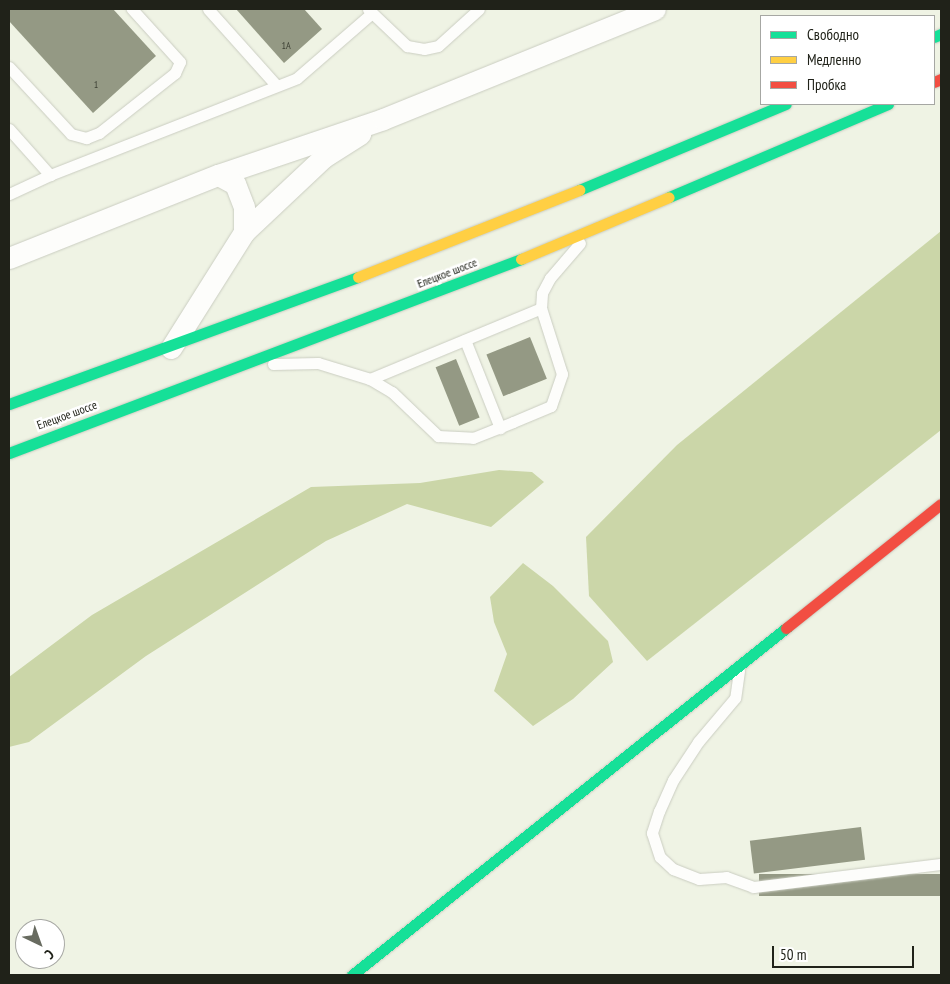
<!DOCTYPE html>
<meta charset="utf-8">
<style>
body{margin:0}
#map{position:relative;width:950px;height:984px;overflow:hidden;background:#eff3e4;font-family:"PT Sans Narrow",sans-serif}
div>[style]{position:absolute}
[style*='--x']{left:calc(var(--x)*1px);top:calc(var(--y)*1px);width:calc(var(--w)*1px);rotate:calc(var(--a)*1deg)}
.forest>*{inset:0;background:#cbd6a8}
.building>*{inset:0;background:#949984;transform-origin:0 0}
.roads{filter:drop-shadow(0 0 1px #cacdc1) drop-shadow(0 0 1px #cacdc1)}
.lane>*{height:11px;margin:-5.5px;padding:0 5.5px;transform-origin:5.5px;border-radius:5.5px;background:#fdfdfb}
.street>*{height:21px;margin:-10.5px;padding:0 10.5px;transform-origin:10.5px;border-radius:10.5px;background:#fdfdfb}
.fast>*{height:11px;margin:-5.5px;padding:0 5.5px;transform-origin:5.5px;border-radius:5.5px;background:#16e098}
.slow>*{height:11px;margin:-5.5px;padding:0 5.5px;transform-origin:5.5px;border-radius:5.5px;background:#ffcf43}
.jam>*{height:11px;margin:-5.5px;padding:0 5.5px;transform-origin:5.5px;border-radius:5.5px;background:#f24e42}
span{translate:-50% -50%;white-space:nowrap;text-align:center;line-height:1.15;-webkit-text-stroke:5px #fff;paint-order:stroke}
.number-label{font-size:10px;color:#3d4034}
.number-label span{-webkit-text-stroke-width:0}
.street-label{font-size:12px;color:#202219}
.frame{position:absolute;inset:0;border:10px solid #202219;pointer-events:none}
.legend{position:absolute;left:760px;top:15px;width:175px;height:90px;box-sizing:border-box;background:#fff;border:1px solid #a6a7a3;margin:0;padding:6px 9px;list-style:none;font-size:15px;color:#202219}
.legend li{display:flex;align-items:center;gap:10px;height:25px}
.legend b{width:25px;border:1px solid #a6a7a3}
.north{position:absolute;left:15px;top:919px;width:50px;height:50px;box-sizing:border-box;background:#fff;border:1px solid #a6a7a3;border-radius:50%;rotate:138deg;font-size:14px;font-weight:700;line-height:20px;text-align:center;color:#202219}
.north::after{content:'';display:block;margin:auto;width:18px;height:22px;background:#686b60;clip-path:polygon(50% 0,100% 100%,50% 72%,0 100%)}
.scale{position:absolute;left:772px;top:946px;width:142px;height:22px;box-sizing:border-box;border:2px solid #202219;border-top:0;padding-left:6px;font-size:15px;line-height:18px;white-space:nowrap;color:#202219;-webkit-text-stroke:4px #fff;paint-order:stroke}
</style>
<div id="map">
<div class="forest">
<div style="clip-path:polygon(941px 231px,941px 430px,647px 661px,589px 596px,586px 537px,677px 445px)"></div>
<div style="clip-path:polygon(499px 470px,532px 472px,544px 482px,491px 527px,407px 504px,326px 541px,146px 656px,29px 742px,9px 747px,9px 677px,92px 615px,311px 487px,420px 483px)"></div>
<div style="clip-path:polygon(523px 563px,553px 586px,608px 641px,613px 662px,573px 699px,533px 726px,494px 691px,507px 654px,494px 622px,490px 597px)"></div>
</div>
<div class="building">
<div style="clip-path:polygon(9px 9px,113px 9px,156px 56px,93px 113px,9px 21px)"></div>
<div style="clip-path:polygon(236px 9px,304px 9px,322px 29px,284px 63px)"></div>
<div style="left:530px;top:337px;width:45px;height:47px;rotate:68deg"></div>
<div style="left:456px;top:359px;width:63px;height:22px;rotate:68deg"></div>
<div style="left:861px;top:827px;width:33px;height:112px;rotate:83deg"></div>
<div style="left:941px;top:874px;width:22px;height:182px;rotate:90deg"></div>
</div>
<div class="roads">
<div class="lane">
<div style="--x:208;--y:9;--w:102;--a:48.2"></div>
<div style="--x:368;--y:9;--w:54;--a:43.5"></div>
<div style="--x:407;--y:46;--w:17;--a:10"></div>
<div style="--x:424;--y:49;--w:14;--a:-12"></div>
<div style="--x:438;--y:46;--w:55;--a:-42.1"></div>
<div style="--x:9;--y:67;--w:91;--a:47.2"></div>
<div style="--x:71;--y:134;--w:16;--a:15"></div>
<div style="--x:86;--y:138;--w:14;--a:-21"></div>
<div style="--x:99;--y:133;--w:97;--a:-38.3"></div>
<div style="--x:175;--y:73;--w:12;--a:-66"></div>
<div style="--x:180;--y:62;--w:72;--a:-132.2"></div>
<div style="--x:9;--y:129;--w:62;--a:48.3"></div>
<div style="--x:50;--y:175;--w:45;--a:155.1"></div>
<div style="--x:50;--y:175;--w:265;--a:-21.4"></div>
<div style="--x:297;--y:78;--w:99;--a:-40.9"></div>
<div style="--x:465;--y:340;--w:95;--a:68.3"></div>
<div style="--x:273;--y:364;--w:45;--a:-1.3"></div>
<div style="--x:318;--y:363;--w:54;--a:17.1"></div>
<div style="--x:370;--y:379;--w:26;--a:31"></div>
<div style="--x:392;--y:392;--w:64;--a:43.7"></div>
<div style="--x:438;--y:436;--w:35;--a:3"></div>
<div style="--x:473;--y:438;--w:43;--a:-21.8"></div>
<div style="--x:513;--y:422;--w:41;--a:-22.8"></div>
<div style="--x:551;--y:406;--w:34;--a:-71"></div>
<div style="--x:562;--y:374;--w:69;--a:-107.7"></div>
<div style="--x:541;--y:308;--w:15;--a:-86"></div>
<div style="--x:542;--y:293;--w:17;--a:-62"></div>
<div style="--x:550;--y:278;--w:46;--a:-49.4"></div>
<div style="--x:370;--y:379;--w:185;--a:-22.5"></div>
<div style="--x:739;--y:671;--w:27;--a:98"></div>
<div style="--x:735;--y:698;--w:57;--a:130.1"></div>
<div style="--x:698;--y:742;--w:45;--a:123.3"></div>
<div style="--x:673;--y:780;--w:34;--a:114"></div>
<div style="--x:659;--y:811;--w:23;--a:108"></div>
<div style="--x:652;--y:833;--w:25;--a:72"></div>
<div style="--x:660;--y:857;--w:18;--a:43"></div>
<div style="--x:673;--y:869;--w:28;--a:21"></div>
<div style="--x:699;--y:879;--w:27;--a:-4"></div>
<div style="--x:726;--y:877;--w:29;--a:20"></div>
<div style="--x:753;--y:887;--w:189;--a:-7"></div>
</div>
<div class="street">
<div style="--x:244;--y:232;--w:110;--a:-43.2"></div>
<div style="--x:324;--y:157;--w:43;--a:-32.6"></div>
<div style="--x:9;--y:258;--w:225;--a:-21.7"></div>
<div style="--x:218;--y:175;--w:174;--a:-18.7"></div>
<div style="--x:383;--y:119;--w:293;--a:-22"></div>
<div style="--x:171;--y:348;--w:137;--a:-57.8"></div>
<div style="--x:244;--y:232;--w:25;--a:-90"></div>
<div style="--x:244;--y:207;--w:25;--a:-111"></div>
<div style="--x:235;--y:184;--w:19;--a:-152"></div>
</div>
<div class="fast">
<div style="--x:934;--y:37;--w:8;--a:-23"></div>
<div style="--x:579;--y:190;--w:224;--a:-22.6"></div>
<div style="--x:669;--y:197;--w:238;--a:-23"></div>
<div style="--x:9;--y:404;--w:371;--a:-20"></div>
<div style="--x:9;--y:453;--w:548;--a:-20.75"></div>
<div style="--x:352;--y:975;--w:556;--a:-38.64"></div>
</div>
<div class="slow">
<div style="--x:521;--y:259;--w:160;--a:-22.7"></div>
<div style="--x:358;--y:277;--w:238;--a:-21.5"></div>
</div>
<div class="jam">
<div style="--x:934;--y:82;--w:8;--a:-23"></div>
<div style="--x:786;--y:628;--w:198;--a:-38.7"></div>
</div>
</div>
<div class="number-label">
<span style="left:286px;top:46px">1А</span>
<span style="left:96px;top:85px">1</span>
</div>
<div class="street-label">
<span style="left:447px;top:273px;rotate:-21deg">Елецкое шоссе</span>
<span style="left:67px;top:415px;rotate:-20deg">Елецкое шоссе</span>
</div>
<div class="frame"></div>
<ul class="legend">
<li><b style="height:6px;background:#16e098"></b>Свободно</li>
<li><b style="height:6px;background:#ffcf43"></b>Медленно</li>
<li><b style="height:6px;background:#f24e42"></b>Пробка</li>
</ul>
<div class="north">С</div>
<div class="scale">50 m</div>
</div>
